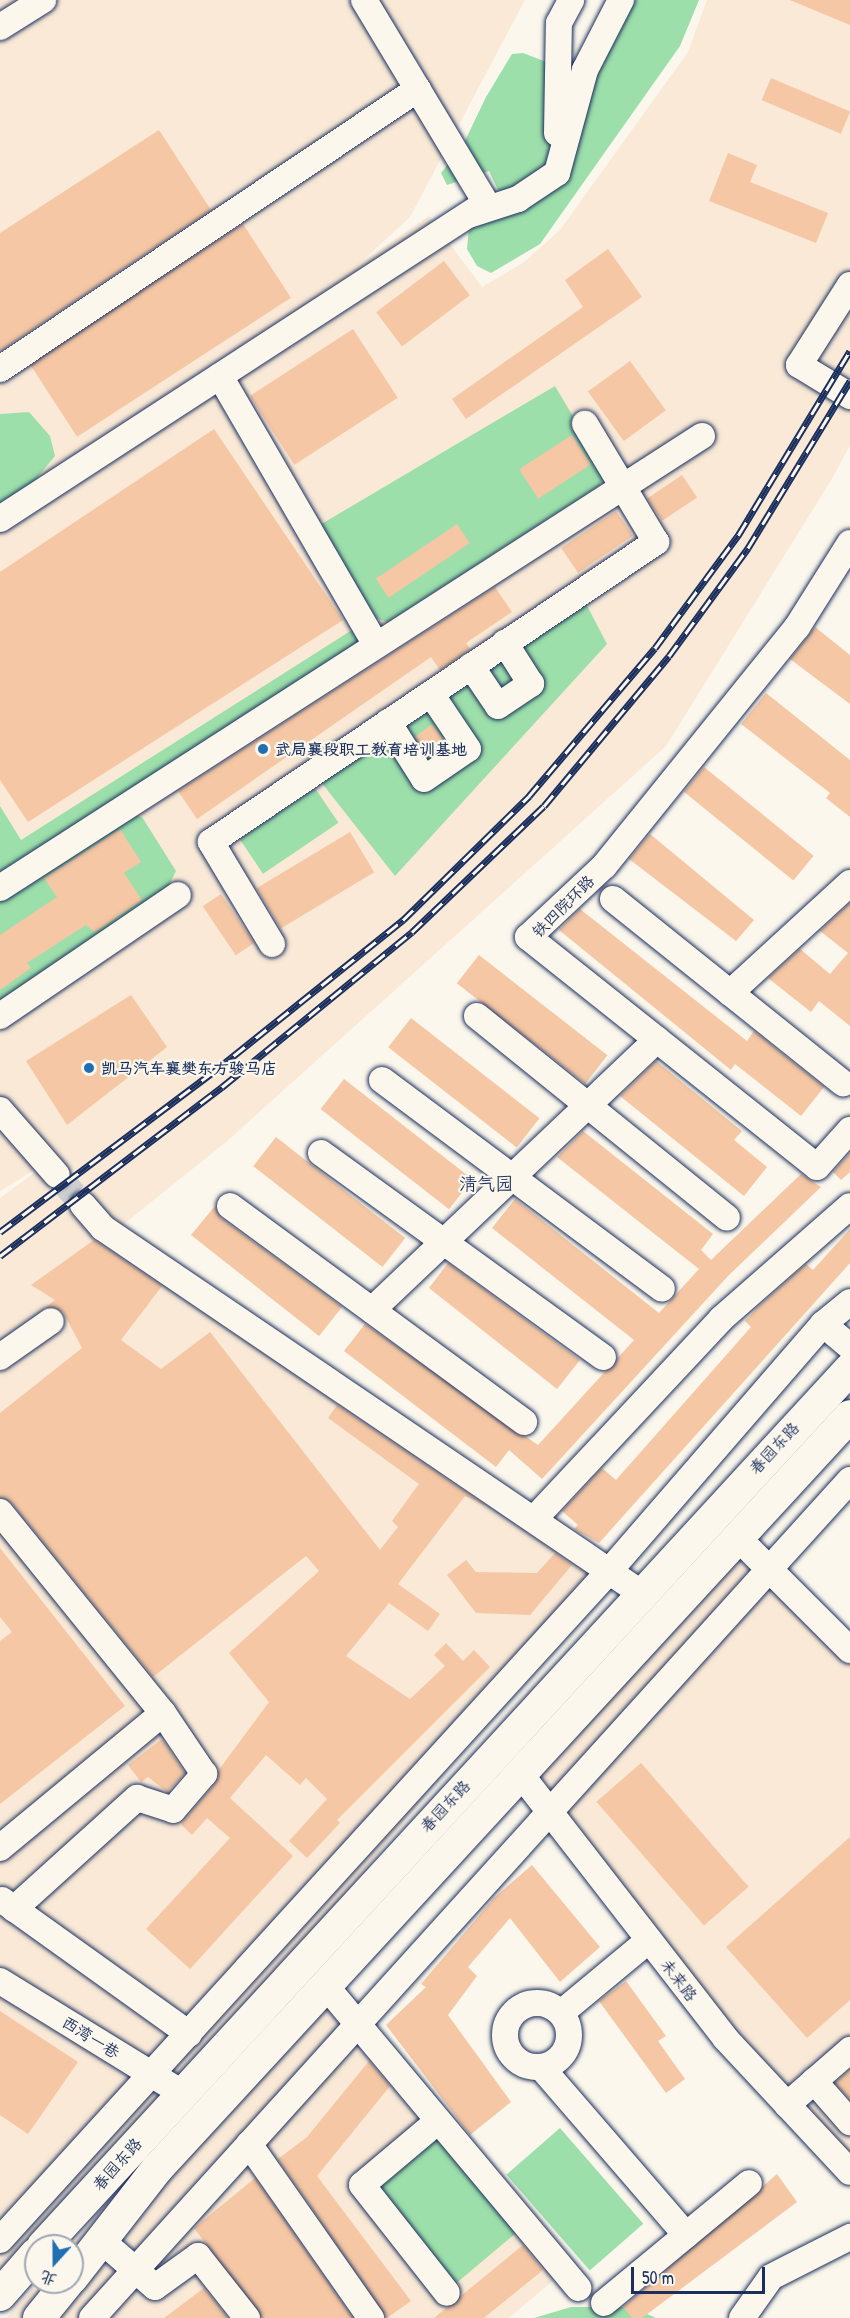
<!DOCTYPE html>
<meta charset="utf-8">
<style>
body{margin:0}
#map{position:relative;width:850px;height:2318px;overflow:hidden;background:#fbf7ec;font-family:"Patrick Hand","LXGW WenKai TC",sans-serif}
div>[style]{position:absolute}
[style*='--x']{left:calc(var(--x)*1px);top:calc(var(--y)*1px);width:calc(var(--w)*1px);rotate:calc(var(--a)*1deg)}
.built>*{inset:0;background:#f9e9d6}
.green>*{inset:0;background:#9cdfaa;transform-origin:0 0}
.building>*{inset:0;background:#f5c7a4;transform-origin:0 0}
.minor-tunnel>*{height:26px;margin-top:-13px;transform-origin:0;background:repeating-linear-gradient(90deg,#cecfd0 0 26px,transparent 0 39px)}
.roads{filter:drop-shadow(0 0 2px #1b2f5e) drop-shadow(0 0 2px #1b2f5e)}
.minor>*{height:26px;margin:-13px;padding:0 13px;transform-origin:13px;border-radius:13px;background:#fbf7ec}
.minor>.ring{margin:-13px;padding:0;box-sizing:content-box;background:none;border:26px solid #fbf7ec;border-radius:50%}
.major>*{height:32px;margin:-16px;padding:0 16px;transform-origin:16px;border-radius:16px;background:#fbf7ec}
.rail>*{height:7px;margin-top:-3.5px;transform-origin:0;background:repeating-linear-gradient(90deg,#fbf7ec 0 14px,#1b2f5e 0 28px);box-sizing:border-box;border-block:2px solid #1b2f5e}
.dots>*{width:16px;height:16px;translate:-50% -50%;box-sizing:border-box;border:3px solid #fbf7ec;border-radius:50%}
span{translate:-50% -50%;white-space:nowrap;text-align:center;line-height:1.15;-webkit-text-stroke:4.5px #fbf7ec;paint-order:stroke}
.poi-label{font-size:16px;color:#1b2f5e;font-weight:700}
.left{translate:0 -50%;text-align:left}
.street-label{font-size:16px;color:#1b2f5e}
.neighbourhood-label{font-size:18px;color:#1b2f5e}
.north{position:absolute;left:24px;top:2234px;width:60px;height:60px;box-sizing:border-box;background:#fbf7ec;border:2px solid #a1a7b3;border-radius:50%;rotate:201deg;font-size:16px;font-weight:700;line-height:24px;text-align:center;color:#1b2f5e}
.north::after{content:'';display:block;margin:auto;width:21px;height:27px;background:#1f6fb2;clip-path:polygon(50% 0,100% 100%,50% 72%,0 100%)}
.scale{position:absolute;left:631px;top:2267px;width:134px;height:27px;box-sizing:border-box;border:3px solid #1b2f5e;border-top:0;padding-left:8px;font-size:18px;line-height:21px;white-space:nowrap;color:#1b2f5e;-webkit-text-stroke:4px #fbf7ec;paint-order:stroke}
</style>
<div id="map">
<div class="built">
<div style="clip-path:polygon(0 0,525px 0,410px 217px,359px 264px,429px 216px,482px 287px,523px 263px,560px 230px,688px 52px,707px 0,850px 0,850px 445px,833px 477px,666px 746px,226px 1142px,110px 1235px,611px 1569px,182px 2093px,0 2300px,0 1198px,60px 1154px,0 1191px)"></div>
<div style="clip-path:polygon(739px 1539px,850px 1650px,850px 2165px,787px 2105px,522px 1776px)"></div>
<div style="clip-path:polygon(319px 1965px,575px 2262px,509px 2318px,6px 2318px,38px 2282px,72px 2282px,70px 2246px)"></div>
</div>
<div class="green">
<div style="clip-path:polygon(635px 0,699px 0,680px 46px,540px 244px,491px 273px,477px 266px,467px 249px,469px 226px,499px 192px,489px 171px,447px 185px,441px 173px,462px 147px,486px 97px,512px 54px,523px 53px,578px 74px,602px 59px)"></div>
<div style="clip-path:polygon(555px 386px,606px 472px,599px 486px,388px 622px,374px 618px,313px 529px)"></div>
<div style="clip-path:polygon(29px 412px,50px 436px,55px 456px,22px 496px,0 506px,0 414px)"></div>
<div style="clip-path:polygon(583px 598px,607px 644px,395px 876px,317px 777px)"></div>
<div style="clip-path:polygon(363px 623px,376px 645px,0 888px,0 806px,21px 840px)"></div>
<div style="left:315px;top:788px;width:42px;height:91px;rotate:56deg"></div>
<div style="clip-path:polygon(125px 814px,142px 817px,176px 871px,166px 891px,0 1005px,0 894px)"></div>
<div style="left:438px;top:2121px;width:136px;height:99px;rotate:50deg"></div>
<div style="left:560px;top:2128px;width:127px;height:71px;rotate:49deg"></div>
<div style="clip-path:polygon(571px 2307px,632px 2307px,656px 2318px,534px 2318px)"></div>
</div>
<div class="building">
<div style="clip-path:polygon(790px 0,850px 0,850px 25px)"></div>
<div style="left:771px;top:78px;width:86px;height:24px;rotate:23deg"></div>
<div style="clip-path:polygon(159px 130px,211px 210px,0 351px,0 233px)"></div>
<div style="clip-path:polygon(728px 153px,757px 165px,750px 182px,828px 213px,816px 243px,709px 201px)"></div>
<div style="left:243px;top:224px;width:88px;height:255px;rotate:57deg"></div>
<div style="clip-path:polygon(608px 249px,642px 297px,466px 419px,452px 399px,583px 307px,565px 280px)"></div>
<div style="left:444px;top:261px;width:43px;height:85px;rotate:53deg"></div>
<div style="left:353px;top:329px;width:82px;height:123px;rotate:57deg"></div>
<div style="left:630px;top:361px;width:61px;height:52px;rotate:54deg"></div>
<div style="clip-path:polygon(214px 429px,343px 620px,28px 822px,0 780px,0 572px)"></div>
<div style="left:572px;top:435px;width:35px;height:63px;rotate:57deg"></div>
<div style="left:682px;top:475px;width:27px;height:42px;rotate:56deg"></div>
<div style="left:616px;top:511px;width:30px;height:66px;rotate:56deg"></div>
<div style="left:457px;top:524px;width:23px;height:98px;rotate:56deg"></div>
<div style="clip-path:polygon(495px 587px,512px 612px,466px 643px,470px 649px,440px 670px,431px 657px,197px 819px,178px 791px)"></div>
<div style="clip-path:polygon(815px 627px,850px 655px,850px 704px,790px 659px)"></div>
<div style="clip-path:polygon(766px 693px,850px 760px,850px 817px,826px 798px,830px 793px,741px 724px)"></div>
<div style="left:432px;top:724px;width:25px;height:22px;rotate:53deg"></div>
<div style="left:704px;top:767px;width:141px;height:32px;rotate:39deg"></div>
<div style="clip-path:polygon(120px 829px,141px 862px,124px 873px,142px 900px,95px 932px,86px 925px,27px 963px,31px 968px,0 990px,0 935px,57px 897px,44px 878px)"></div>
<div style="left:350px;top:832px;width:47px;height:109px;rotate:59deg"></div>
<div style="clip-path:polygon(650px 834px,754px 920px,736px 941px,629px 859px)"></div>
<div style="left:221px;top:894px;width:59px;height:22px;rotate:56deg"></div>
<div style="clip-path:polygon(850px 903px,850px 1026px,819px 1001px,811px 1012px,768px 978px,800px 949px,830px 974px,848px 953px,820px 931px)"></div>
<div style="clip-path:polygon(580px 909px,747px 1041px,754px 1031px,824px 1087px,801px 1116px,735px 1064px,731px 1070px,559px 930px)"></div>
<div style="left:479px;top:955px;width:163px;height:36px;rotate:38deg"></div>
<div style="clip-path:polygon(131px 995px,167px 1047px,67px 1125px,26px 1061px)"></div>
<div style="left:411px;top:1018px;width:163px;height:37px;rotate:38deg"></div>
<div style="clip-path:polygon(656px 1061px,742px 1131px,734px 1140px,767px 1167px,744px 1196px,620px 1096px)"></div>
<div style="left:344px;top:1079px;width:163px;height:38px;rotate:38deg"></div>
<div style="clip-path:polygon(583px 1131px,713px 1234px,701px 1250px,711px 1260px,801px 1174px,821px 1187px,728px 1276px,542px 1479px,509px 1450px,496px 1467px,344px 1351px,365px 1324px,538px 1445px,634px 1340px,492px 1228px,515px 1199px,659px 1313px,699px 1269px,557px 1157px)"></div>
<div style="left:276px;top:1137px;width:164px;height:37px;rotate:38deg"></div>
<div style="clip-path:polygon(850px 1153px,850px 1172px,841px 1180px,833px 1172px)"></div>
<div style="clip-path:polygon(215px 1206px,221px 1218px,342px 1307px,319px 1336px,191px 1235px)"></div>
<div style="clip-path:polygon(850px 1229px,850px 1263px,599px 1543px,574px 1529px,578px 1525px,562px 1511px,602px 1468px,616px 1480px,751px 1327px,745px 1321px,759px 1306px,806px 1264px,813px 1270px)"></div>
<div style="clip-path:polygon(94px 1240px,162px 1286px,121px 1340px,161px 1369px,210px 1332px,380px 1550px,398px 1527px,392px 1521px,419px 1484px,328px 1418px,337px 1405px,486px 1506px,465px 1496px,398px 1584px,440px 1614px,428px 1631px,389px 1603px,346px 1656px,410px 1699px,445px 1666px,434px 1655px,446px 1643px,463px 1661px,474px 1650px,490px 1667px,337px 1820px,340px 1823px,307px 1858px,289px 1841px,327px 1799px,306px 1778px,300px 1785px,266px 1755px,230px 1798px,293px 1856px,190px 1969px,146px 1929px,230px 1838px,207px 1818px,192px 1835px,181px 1824px,215px 1784px,218px 1771px,269px 1702px,229px 1653px,319px 1571px,306px 1556px,153px 1677px,12px 1503px,0 1497px,0 1413px,82px 1348px,63px 1312px,46px 1307px,55px 1300px,31px 1285px)"></div>
<div style="clip-path:polygon(448px 1263px,580px 1360px,557px 1389px,429px 1288px)"></div>
<div style="clip-path:polygon(0 1548px,125px 1706px,0 1804px,0 1641px,12px 1632px,0 1617px)"></div>
<div style="clip-path:polygon(555px 1553px,572px 1565px,530px 1615px,476px 1613px,447px 1575px,466px 1560px,476px 1572px,537px 1573px)"></div>
<div style="clip-path:polygon(162px 1739px,185px 1773px,167px 1792px,148px 1777px,141px 1782px,128px 1765px)"></div>
<div style="left:641px;top:1763px;width:164px;height:59px;rotate:49deg"></div>
<div style="clip-path:polygon(850px 1837px,850px 2000px,807px 2038px,726px 1947px)"></div>
<div style="clip-path:polygon(532px 1865px,600px 1947px,560px 1982px,510px 1918px,468px 1967px,477px 1976px,448px 2015px,511px 2102px,470px 2135px,386px 2025px,426px 1987px,421px 1984px,494px 1898px)"></div>
<div style="clip-path:polygon(626px 1981px,666px 2036px,658px 2041px,685px 2079px,666px 2093px,599px 2001px)"></div>
<div style="clip-path:polygon(0 2011px,78px 2062px,28px 2134px,0 2115px)"></div>
<div style="clip-path:polygon(369px 2061px,390px 2086px,317px 2176px,411px 2301px,387px 2318px,278px 2159px,307px 2137px)"></div>
<div style="clip-path:polygon(850px 2070px,850px 2099px,835px 2083px)"></div>
<div style="clip-path:polygon(777px 2174px,797px 2202px,642px 2318px,632px 2318px,623px 2307px)"></div>
<div style="clip-path:polygon(255px 2178px,353px 2318px,262px 2318px,194px 2228px)"></div>
<div style="clip-path:polygon(523px 2245px,543px 2270px,484px 2318px,434px 2318px)"></div>
<div style="clip-path:polygon(204px 2288px,228px 2318px,164px 2318px)"></div>
</div>
<div class="minor-tunnel">
<div style="--x:57;--y:1175;--w:40;--a:49"></div>
</div>
<div class="roads">
<div class="minor">
<div style="--x:0;--y:27;--w:51;--a:-32.1"></div>
<div style="--x:557;--y:133;--w:110;--a:-89"></div>
<div style="--x:559;--y:23;--w:26;--a:-62"></div>
<div style="--x:469;--y:215;--w:52;--a:-18.1"></div>
<div style="--x:518;--y:199;--w:47;--a:-33.7"></div>
<div style="--x:557;--y:173;--w:107;--a:-74.8"></div>
<div style="--x:585;--y:70;--w:79;--a:-62.8"></div>
<div style="--x:850;--y:285;--w:95;--a:122.5"></div>
<div style="--x:799;--y:365;--w:60;--a:31.3"></div>
<div style="--x:0;--y:369;--w:503;--a:-33.82"></div>
<div style="--x:220;--y:376;--w:311;--a:59.9"></div>
<div style="--x:0;--y:519;--w:580;--a:-33.03"></div>
<div style="--x:486;--y:203;--w:237;--a:-121"></div>
<div style="--x:850;--y:543;--w:99;--a:122.2"></div>
<div style="--x:797;--y:627;--w:307;--a:128.9"></div>
<div style="--x:604;--y:866;--w:104;--a:136.9"></div>
<div style="--x:528;--y:937;--w:369;--a:38.5"></div>
<div style="--x:817;--y:1167;--w:50;--a:-48.3"></div>
<div style="--x:471;--y:666;--w:48;--a:56"></div>
<div style="--x:498;--y:706;--w:40;--a:-34"></div>
<div style="--x:531;--y:684;--w:49;--a:-122.4"></div>
<div style="--x:388;--y:722;--w:67;--a:57.7"></div>
<div style="--x:424;--y:779;--w:53;--a:-34.3"></div>
<div style="--x:468;--y:749;--w:66;--a:-123.9"></div>
<div style="--x:0;--y:888;--w:835;--a:-32.78"></div>
<div style="--x:613;--y:899;--w:295;--a:38.7"></div>
<div style="--x:272;--y:944;--w:119;--a:-120.9"></div>
<div style="--x:211;--y:842;--w:537;--a:-33.99"></div>
<div style="--x:656;--y:542;--w:138;--a:-121"></div>
<div style="--x:730;--y:993;--w:163;--a:-42.5"></div>
<div style="--x:0;--y:1016;--w:215;--a:-34.2"></div>
<div style="--x:477;--y:1016;--w:321;--a:38.9"></div>
<div style="--x:382;--y:1080;--w:349;--a:36.7"></div>
<div style="--x:0;--y:1110;--w:86;--a:48.8"></div>
<div style="--x:321;--y:1153;--w:348;--a:35.9"></div>
<div style="--x:83;--y:1205;--w:30;--a:49"></div>
<div style="--x:103;--y:1228;--w:650;--a:34.15"></div>
<div style="--x:230;--y:1206;--w:365;--a:36.3"></div>
<div style="--x:372;--y:1310;--w:393;--a:-43.5"></div>
<div style="--x:823;--y:1324;--w:35;--a:40"></div>
<div style="--x:0;--y:1357;--w:62;--a:-35.2"></div>
<div style="--x:0;--y:1512;--w:259;--a:51"></div>
<div style="--x:163;--y:1713;--w:212;--a:140.4"></div>
<div style="--x:536;--y:1517;--w:271;--a:-46.9"></div>
<div style="--x:721;--y:1319;--w:171;--a:-41.2"></div>
<div style="--x:739;--y:1539;--w:157;--a:45"></div>
<div style="--x:522;--y:1776;--w:331;--a:52.2"></div>
<div style="--x:725;--y:2038;--w:183;--a:47"></div>
<div style="--x:2;--y:1900;--w:230;--a:35.6"></div>
<div style="--x:14;--y:1909;--w:166;--a:-42.1"></div>
<div style="--x:137;--y:1798;--w:38;--a:18"></div>
<div style="--x:173;--y:1810;--w:48;--a:-49.3"></div>
<div style="--x:204;--y:1774;--w:73;--a:-123.9"></div>
<div style="--x:0;--y:1981;--w:214;--a:31.6"></div>
<div style="--x:325;--y:1985;--w:395;--a:50.1"></div>
<div class="ring" style="left:505px;top:2003px;width:38px;height:38px"></div>
<div style="--x:561;--y:2013;--w:114;--a:-39.7"></div>
<div style="--x:541;--y:2067;--w:222;--a:49.2"></div>
<div style="--x:814;--y:2081;--w:55;--a:48.7"></div>
<div style="--x:787;--y:2105;--w:84;--a:-41.1"></div>
<div style="--x:438;--y:2121;--w:99;--a:139.9"></div>
<div style="--x:362;--y:2185;--w:137;--a:51.8"></div>
<div style="--x:249;--y:2144;--w:213;--a:55"></div>
<div style="--x:0;--y:2240;--w:908;--a:-47.68"></div>
<div style="--x:611;--y:1569;--w:324;--a:-49.1"></div>
<div style="--x:823;--y:1324;--w:35;--a:-39"></div>
<div style="--x:102;--y:2241;--w:70;--a:41"></div>
<div style="--x:155;--y:2287;--w:53;--a:-35.8"></div>
<div style="--x:198;--y:2256;--w:79;--a:51.7"></div>
<div style="--x:604;--y:2303;--w:188;--a:-39.6"></div>
<div style="--x:92;--y:2318;--w:1130;--a:-47.87"></div>
<div style="--x:742;--y:2318;--w:50;--a:-54.7"></div>
<div style="--x:771;--y:2277;--w:89;--a:-26.9"></div>
</div>
<div class="major">
<div style="--x:43;--y:2246;--w:1192;--a:-47.38"></div>
<div style="--x:72;--y:2278;--w:138;--a:-52.1"></div>
<div style="--x:157;--y:2169;--w:1023;--a:-47.38"></div>
<div style="--x:0;--y:2295;--w:55;--a:-48.7"></div>
<div style="--x:39;--y:2318;--w:46;--a:-51.1"></div>
</div>
</div>
<div class="rail">
<div style="--x:0;--y:1232;--w:265;--a:-36.9"></div>
<div style="--x:212;--y:1073;--w:245;--a:-38.7"></div>
<div style="--x:403;--y:920;--w:177;--a:-44.5"></div>
<div style="--x:529;--y:796;--w:194;--a:-49.6"></div>
<div style="--x:655;--y:648;--w:142;--a:-53.6"></div>
<div style="--x:739;--y:534;--w:214;--a:-58.8"></div>
<div style="--x:0;--y:1256;--w:279;--a:-37.3"></div>
<div style="--x:222;--y:1087;--w:245;--a:-39.2"></div>
<div style="--x:412;--y:932;--w:182;--a:-43.7"></div>
<div style="--x:544;--y:806;--w:195;--a:-50.2"></div>
<div style="--x:669;--y:656;--w:134;--a:-53.8"></div>
<div style="--x:748;--y:548;--w:196;--a:-58.6"></div>
</div>
<div class="dots">
<div style="left:263px;top:749px;background:#1f6fb2"></div>
<div style="left:89px;top:1068px;background:#1f6fb2"></div>
</div>
<div class="poi-label">
<span class="left" style="left:275px;top:749px">武局襄段职工教育培训基地</span>
<span class="left" style="left:101px;top:1068px">凯马汽车襄樊东方骏马店</span>
</div>
<div class="street-label">
<span style="left:563px;top:906px;rotate:-45deg">铁四院环路</span>
<span style="left:774px;top:1448px;rotate:-47deg">春园东路</span>
<span style="left:445px;top:1806px;rotate:-47deg">春园东路</span>
<span style="left:679px;top:1980px;rotate:52deg">未来路</span>
<span style="left:91px;top:2037px;rotate:32deg">西湾一巷</span>
<span style="left:117px;top:2164px;rotate:-48deg">春园东路</span>
</div>
<div class="neighbourhood-label">
<span style="left:486px;top:1184px">清气园</span>
</div>
<div class="north">北</div>
<div class="scale">50 m</div>
</div>
